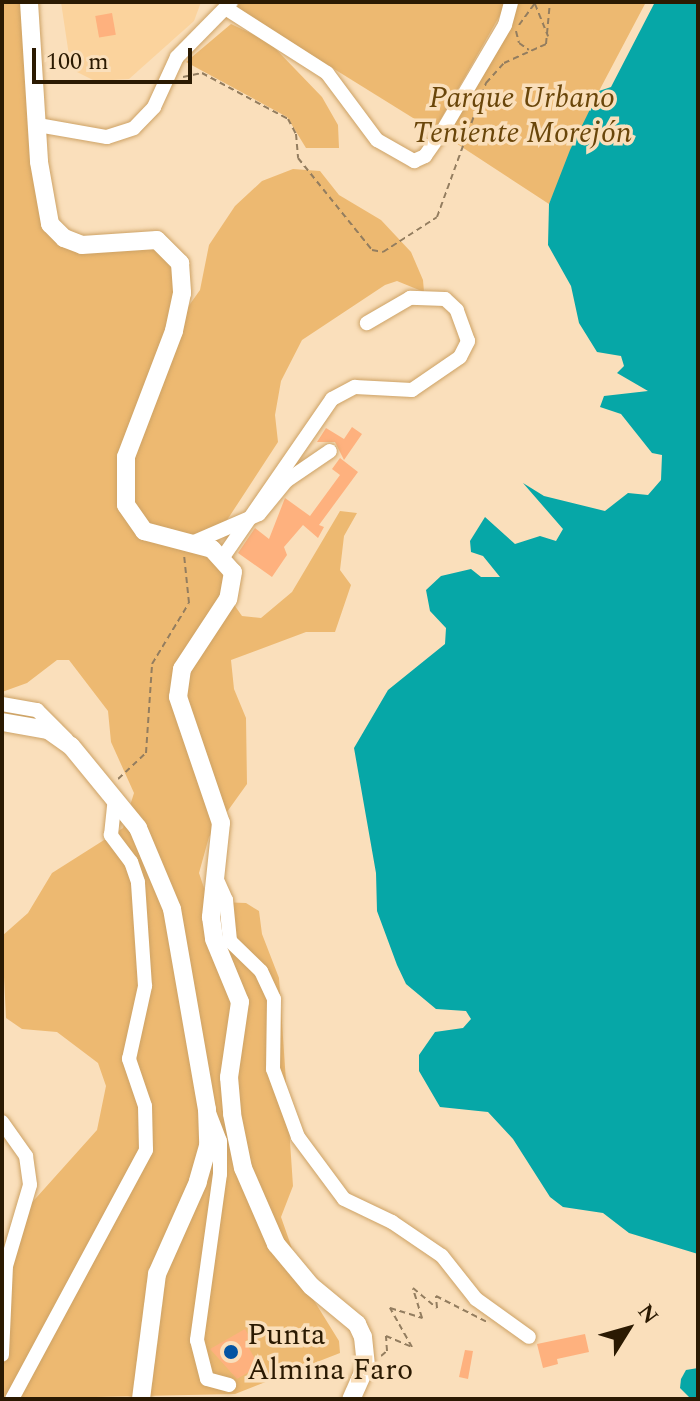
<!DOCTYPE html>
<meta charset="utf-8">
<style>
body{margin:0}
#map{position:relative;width:700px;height:1401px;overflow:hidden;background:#fadfbb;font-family:Spectral,serif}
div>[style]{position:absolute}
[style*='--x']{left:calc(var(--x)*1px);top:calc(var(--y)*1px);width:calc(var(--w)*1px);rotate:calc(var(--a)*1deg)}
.built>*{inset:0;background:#fbd39d}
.green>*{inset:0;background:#edb971}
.water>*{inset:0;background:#06a7a7}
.building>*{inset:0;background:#feb17e;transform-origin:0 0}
.path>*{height:2px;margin-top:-1px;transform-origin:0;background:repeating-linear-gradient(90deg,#937d5f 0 6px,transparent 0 10px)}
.roads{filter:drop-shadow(0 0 2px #cda265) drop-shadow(0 0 2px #cda265)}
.minor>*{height:14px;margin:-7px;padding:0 7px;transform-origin:7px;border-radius:7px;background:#fff}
.major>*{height:18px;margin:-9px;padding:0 9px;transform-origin:9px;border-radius:9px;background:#fff}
.dots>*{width:22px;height:22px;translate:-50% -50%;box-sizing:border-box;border:4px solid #fadfbb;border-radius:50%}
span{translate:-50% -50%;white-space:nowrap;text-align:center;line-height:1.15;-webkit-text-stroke:7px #fadfbb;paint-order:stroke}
.park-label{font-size:30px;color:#6a460a;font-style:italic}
.poi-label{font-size:30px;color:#2b1a02}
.left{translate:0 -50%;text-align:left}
.frame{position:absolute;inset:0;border:4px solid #2b1a02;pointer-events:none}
.north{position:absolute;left:588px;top:1289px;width:80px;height:80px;-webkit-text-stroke:6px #fadfbb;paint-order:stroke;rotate:53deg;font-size:22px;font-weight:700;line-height:32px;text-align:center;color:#2b1a02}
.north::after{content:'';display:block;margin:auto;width:28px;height:36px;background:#2b1a02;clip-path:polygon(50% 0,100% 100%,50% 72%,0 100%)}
.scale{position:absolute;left:32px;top:48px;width:160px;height:36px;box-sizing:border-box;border:4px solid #2b1a02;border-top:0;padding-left:10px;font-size:24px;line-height:28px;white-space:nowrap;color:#2b1a02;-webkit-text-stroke:6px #fadfbb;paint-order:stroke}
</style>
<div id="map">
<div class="built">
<div style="clip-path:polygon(61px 2px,201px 2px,194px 21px,129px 79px,95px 81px,71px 69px)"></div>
</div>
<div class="green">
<div style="clip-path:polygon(2px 2px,26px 2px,45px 208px,68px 246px,157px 247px,173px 266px,178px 321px,200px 290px,209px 245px,235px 206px,262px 181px,293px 169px,320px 171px,339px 195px,381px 220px,411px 252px,423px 280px,424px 292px,397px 281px,385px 285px,302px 340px,281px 381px,275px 415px,278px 442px,216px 537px,230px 599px,242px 616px,261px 618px,292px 592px,340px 511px,357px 513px,344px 536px,340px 570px,351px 585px,335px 632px,306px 632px,231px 660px,234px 689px,246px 718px,247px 784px,209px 837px,199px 873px,204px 888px,217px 902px,246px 903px,259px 911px,262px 934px,279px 978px,293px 1186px,281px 1217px,305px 1286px,339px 1341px,340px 1353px,235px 1394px,2px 1399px,2px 1251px,19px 1217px,97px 1130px,106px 1086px,98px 1063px,57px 1032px,22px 1029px,6px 1018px,2px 936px,28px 913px,52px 873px,123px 828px,134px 793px,111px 742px,108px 711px,69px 660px,57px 660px,27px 683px,2px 692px)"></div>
<div style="clip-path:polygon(240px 2px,503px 2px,503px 10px,434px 131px,236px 8px)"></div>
<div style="clip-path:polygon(510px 2px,646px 2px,599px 91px,549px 204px,442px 134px)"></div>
<div style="clip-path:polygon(231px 24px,269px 42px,322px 97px,338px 125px,339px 148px,306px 148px,287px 117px,186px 62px)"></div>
</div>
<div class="water">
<div style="clip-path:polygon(655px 2px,698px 2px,698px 1254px,629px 1233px,603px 1213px,563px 1207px,550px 1197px,513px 1139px,488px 1112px,440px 1107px,419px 1071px,419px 1055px,435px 1032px,463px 1028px,471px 1019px,466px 1011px,436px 1009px,406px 984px,397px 965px,377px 911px,376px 873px,354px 748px,388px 690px,445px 644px,446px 628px,430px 611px,426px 590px,441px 576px,471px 569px,481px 577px,500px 577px,483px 556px,471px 552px,470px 541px,485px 517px,515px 544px,540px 536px,556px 541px,563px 529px,523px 483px,544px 496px,605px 511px,628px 493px,648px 495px,661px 480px,662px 455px,652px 453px,621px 414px,600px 407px,604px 396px,648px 391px,617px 373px,624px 366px,621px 356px,597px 352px,579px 323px,571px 286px,548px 245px,549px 204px,570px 150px,599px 91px,611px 87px)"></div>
<div style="clip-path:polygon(698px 1368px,698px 1397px,689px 1397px,680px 1388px,681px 1379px,686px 1370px)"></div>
</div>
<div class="building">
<div style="left:112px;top:13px;width:22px;height:17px;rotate:80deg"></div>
<div style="clip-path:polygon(352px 427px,362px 434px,344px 460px,335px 442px,317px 442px,326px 428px,344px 439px)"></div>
<div style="clip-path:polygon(340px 458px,358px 472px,319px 525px,324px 527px,318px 538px,303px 525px,284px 547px,287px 555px,272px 577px,238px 553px,255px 528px,269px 539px,285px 498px,310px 516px,340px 475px,332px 469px)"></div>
<div style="clip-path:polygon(245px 1329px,250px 1338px,245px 1341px,259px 1366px,237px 1379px,210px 1349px)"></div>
<div style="clip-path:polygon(585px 1334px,589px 1352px,557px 1359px,558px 1364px,543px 1368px,537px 1344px)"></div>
<div style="clip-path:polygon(465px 1350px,473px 1351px,468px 1379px,459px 1377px)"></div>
</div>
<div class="path">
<div style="--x:535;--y:4;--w:35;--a:68"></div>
<div style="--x:519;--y:25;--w:29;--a:-54"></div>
<div style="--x:516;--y:31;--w:12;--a:76"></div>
<div style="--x:519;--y:43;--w:12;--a:35"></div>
<div style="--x:183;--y:77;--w:19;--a:-12"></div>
<div style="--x:202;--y:73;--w:98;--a:28.1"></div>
<div style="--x:288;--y:119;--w:17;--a:62"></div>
<div style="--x:296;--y:134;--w:24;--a:85"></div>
<div style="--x:298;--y:158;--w:118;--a:51.2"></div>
<div style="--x:372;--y:250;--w:11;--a:10"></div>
<div style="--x:383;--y:252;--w:64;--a:-32.9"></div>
<div style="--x:437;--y:217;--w:143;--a:-69.9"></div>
<div style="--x:486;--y:83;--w:27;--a:-48"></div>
<div style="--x:504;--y:63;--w:46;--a:-24.3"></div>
<div style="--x:546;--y:44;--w:42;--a:-84.6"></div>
<div style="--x:118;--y:779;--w:38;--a:-43"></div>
<div style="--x:146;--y:753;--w:89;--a:-86.1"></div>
<div style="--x:152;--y:664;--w:71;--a:-58.8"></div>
<div style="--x:189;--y:603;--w:48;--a:-95.9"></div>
<div style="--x:381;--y:1356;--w:8;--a:-40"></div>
<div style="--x:387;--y:1351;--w:15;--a:-94"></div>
<div style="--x:386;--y:1336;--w:28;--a:23"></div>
<div style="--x:412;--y:1347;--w:45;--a:-119.4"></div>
<div style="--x:390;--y:1308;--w:34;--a:17"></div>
<div style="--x:422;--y:1318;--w:31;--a:-107"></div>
<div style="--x:413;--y:1288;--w:31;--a:40"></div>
<div style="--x:437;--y:1308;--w:12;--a:-95"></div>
<div style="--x:436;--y:1296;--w:57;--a:27"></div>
</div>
<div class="roads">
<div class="minor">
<div style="--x:227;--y:9;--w:119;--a:32.6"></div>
<div style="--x:327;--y:73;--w:84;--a:53.3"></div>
<div style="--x:377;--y:140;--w:43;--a:29.6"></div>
<div style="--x:414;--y:161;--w:12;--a:-24"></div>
<div style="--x:425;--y:156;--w:29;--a:-55"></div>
<div style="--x:442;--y:132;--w:124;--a:-59.5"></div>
<div style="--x:505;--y:25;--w:24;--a:-75"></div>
<div style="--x:38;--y:125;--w:70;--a:9.9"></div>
<div style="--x:107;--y:137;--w:28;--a:-18"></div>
<div style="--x:134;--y:128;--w:29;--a:-46"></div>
<div style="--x:154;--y:107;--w:55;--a:-65.3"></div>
<div style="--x:177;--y:57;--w:77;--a:-45.5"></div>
<div style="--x:192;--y:543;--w:73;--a:-23.4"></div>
<div style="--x:259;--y:514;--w:43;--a:-50.7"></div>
<div style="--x:286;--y:481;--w:53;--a:-34.3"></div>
<div style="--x:223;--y:557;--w:192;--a:-55.4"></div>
<div style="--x:332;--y:399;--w:26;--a:-28"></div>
<div style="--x:355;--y:387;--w:57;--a:3"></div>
<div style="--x:412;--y:390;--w:58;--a:-34.5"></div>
<div style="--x:460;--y:357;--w:18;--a:-63"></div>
<div style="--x:468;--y:341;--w:33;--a:-110"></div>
<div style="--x:457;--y:310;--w:16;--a:-137"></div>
<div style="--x:445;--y:299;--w:35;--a:-178"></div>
<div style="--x:410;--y:298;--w:50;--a:149.8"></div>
<div style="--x:2;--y:704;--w:36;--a:10"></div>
<div style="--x:37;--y:710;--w:42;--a:45"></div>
<div style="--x:218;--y:882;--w:20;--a:66"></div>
<div style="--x:226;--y:900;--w:41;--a:84.4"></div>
<div style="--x:230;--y:941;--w:43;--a:44.1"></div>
<div style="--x:261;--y:971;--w:31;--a:65"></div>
<div style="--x:274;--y:999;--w:70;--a:90.8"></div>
<div style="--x:273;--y:1069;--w:72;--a:69.8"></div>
<div style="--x:298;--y:1137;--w:77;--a:53.4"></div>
<div style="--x:344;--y:1199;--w:53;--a:25.6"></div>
<div style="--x:392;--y:1222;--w:60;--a:34.2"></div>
<div style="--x:442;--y:1256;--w:55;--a:51.7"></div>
<div style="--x:476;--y:1299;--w:65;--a:35.6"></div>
<div style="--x:208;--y:1110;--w:33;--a:69"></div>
<div style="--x:220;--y:1141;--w:33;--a:90"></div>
<div style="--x:220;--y:1174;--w:168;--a:97.9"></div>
<div style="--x:197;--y:1340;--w:40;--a:75.6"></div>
<div style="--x:207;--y:1379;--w:23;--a:15"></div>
<div style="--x:2;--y:1122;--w:42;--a:54.8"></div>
<div style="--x:26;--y:1156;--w:29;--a:82"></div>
<div style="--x:30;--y:1185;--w:84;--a:106.5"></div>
<div style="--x:6;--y:1266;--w:89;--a:92.6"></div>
<div style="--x:12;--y:1399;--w:283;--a:-61.7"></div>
<div style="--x:146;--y:1150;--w:44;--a:-91.3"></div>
<div style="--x:145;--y:1106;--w:50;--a:-108.8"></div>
<div style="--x:129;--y:1059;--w:75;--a:-77.6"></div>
<div style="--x:145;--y:986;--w:104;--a:-93.9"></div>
<div style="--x:138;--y:882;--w:21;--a:-109"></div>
<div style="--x:131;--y:862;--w:34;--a:-127"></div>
<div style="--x:111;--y:835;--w:36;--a:-84"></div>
</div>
<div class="major">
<div style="--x:29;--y:2;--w:160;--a:86.4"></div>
<div style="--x:39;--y:162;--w:63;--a:79.9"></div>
<div style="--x:50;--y:224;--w:20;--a:45"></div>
<div style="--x:64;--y:238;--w:19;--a:21"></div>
<div style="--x:82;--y:245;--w:75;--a:-3.8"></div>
<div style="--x:157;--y:240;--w:33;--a:45"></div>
<div style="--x:180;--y:263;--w:30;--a:86"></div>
<div style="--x:182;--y:293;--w:39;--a:102"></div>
<div style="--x:174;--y:331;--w:135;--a:110.9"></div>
<div style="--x:126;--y:457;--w:48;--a:90"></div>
<div style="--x:126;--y:505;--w:32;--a:55"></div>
<div style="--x:144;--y:531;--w:70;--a:14.8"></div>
<div style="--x:212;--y:549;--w:31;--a:48"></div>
<div style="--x:233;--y:572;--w:27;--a:100"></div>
<div style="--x:228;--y:599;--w:84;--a:123.3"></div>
<div style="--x:182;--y:669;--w:28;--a:98"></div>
<div style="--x:178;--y:697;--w:133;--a:71.2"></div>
<div style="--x:221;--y:823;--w:95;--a:96.1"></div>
<div style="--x:211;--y:917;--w:22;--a:82"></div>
<div style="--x:214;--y:939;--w:68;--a:67.6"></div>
<div style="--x:240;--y:1002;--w:76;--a:98.3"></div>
<div style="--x:229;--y:1077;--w:37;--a:85"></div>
<div style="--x:232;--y:1114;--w:55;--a:78.5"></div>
<div style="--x:243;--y:1168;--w:83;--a:66.5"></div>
<div style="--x:276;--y:1244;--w:55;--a:50.2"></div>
<div style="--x:311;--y:1286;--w:60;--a:39.6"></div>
<div style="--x:357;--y:1324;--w:14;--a:65"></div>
<div style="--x:363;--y:1337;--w:29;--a:84"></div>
<div style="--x:366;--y:1366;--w:36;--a:114"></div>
<div style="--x:2;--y:722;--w:47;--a:9.9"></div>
<div style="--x:48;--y:730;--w:28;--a:35"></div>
<div style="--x:71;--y:746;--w:106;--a:50.7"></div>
<div style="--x:138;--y:828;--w:88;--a:67.2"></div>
<div style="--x:172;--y:909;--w:203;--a:80.1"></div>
<div style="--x:207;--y:1109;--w:37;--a:88"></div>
<div style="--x:208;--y:1146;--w:37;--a:106"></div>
<div style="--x:198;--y:1182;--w:101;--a:114"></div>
<div style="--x:157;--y:1274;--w:126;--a:97.3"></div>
</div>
</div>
<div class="dots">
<div style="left:231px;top:1352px;background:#0354a3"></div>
</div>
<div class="park-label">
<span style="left:522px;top:115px">Parque Urbano<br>Teniente Morejón</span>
</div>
<div class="poi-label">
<span class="left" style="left:247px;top:1352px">Punta<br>Almina Faro</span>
</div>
<div class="frame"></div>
<div class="north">N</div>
<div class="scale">100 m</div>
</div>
